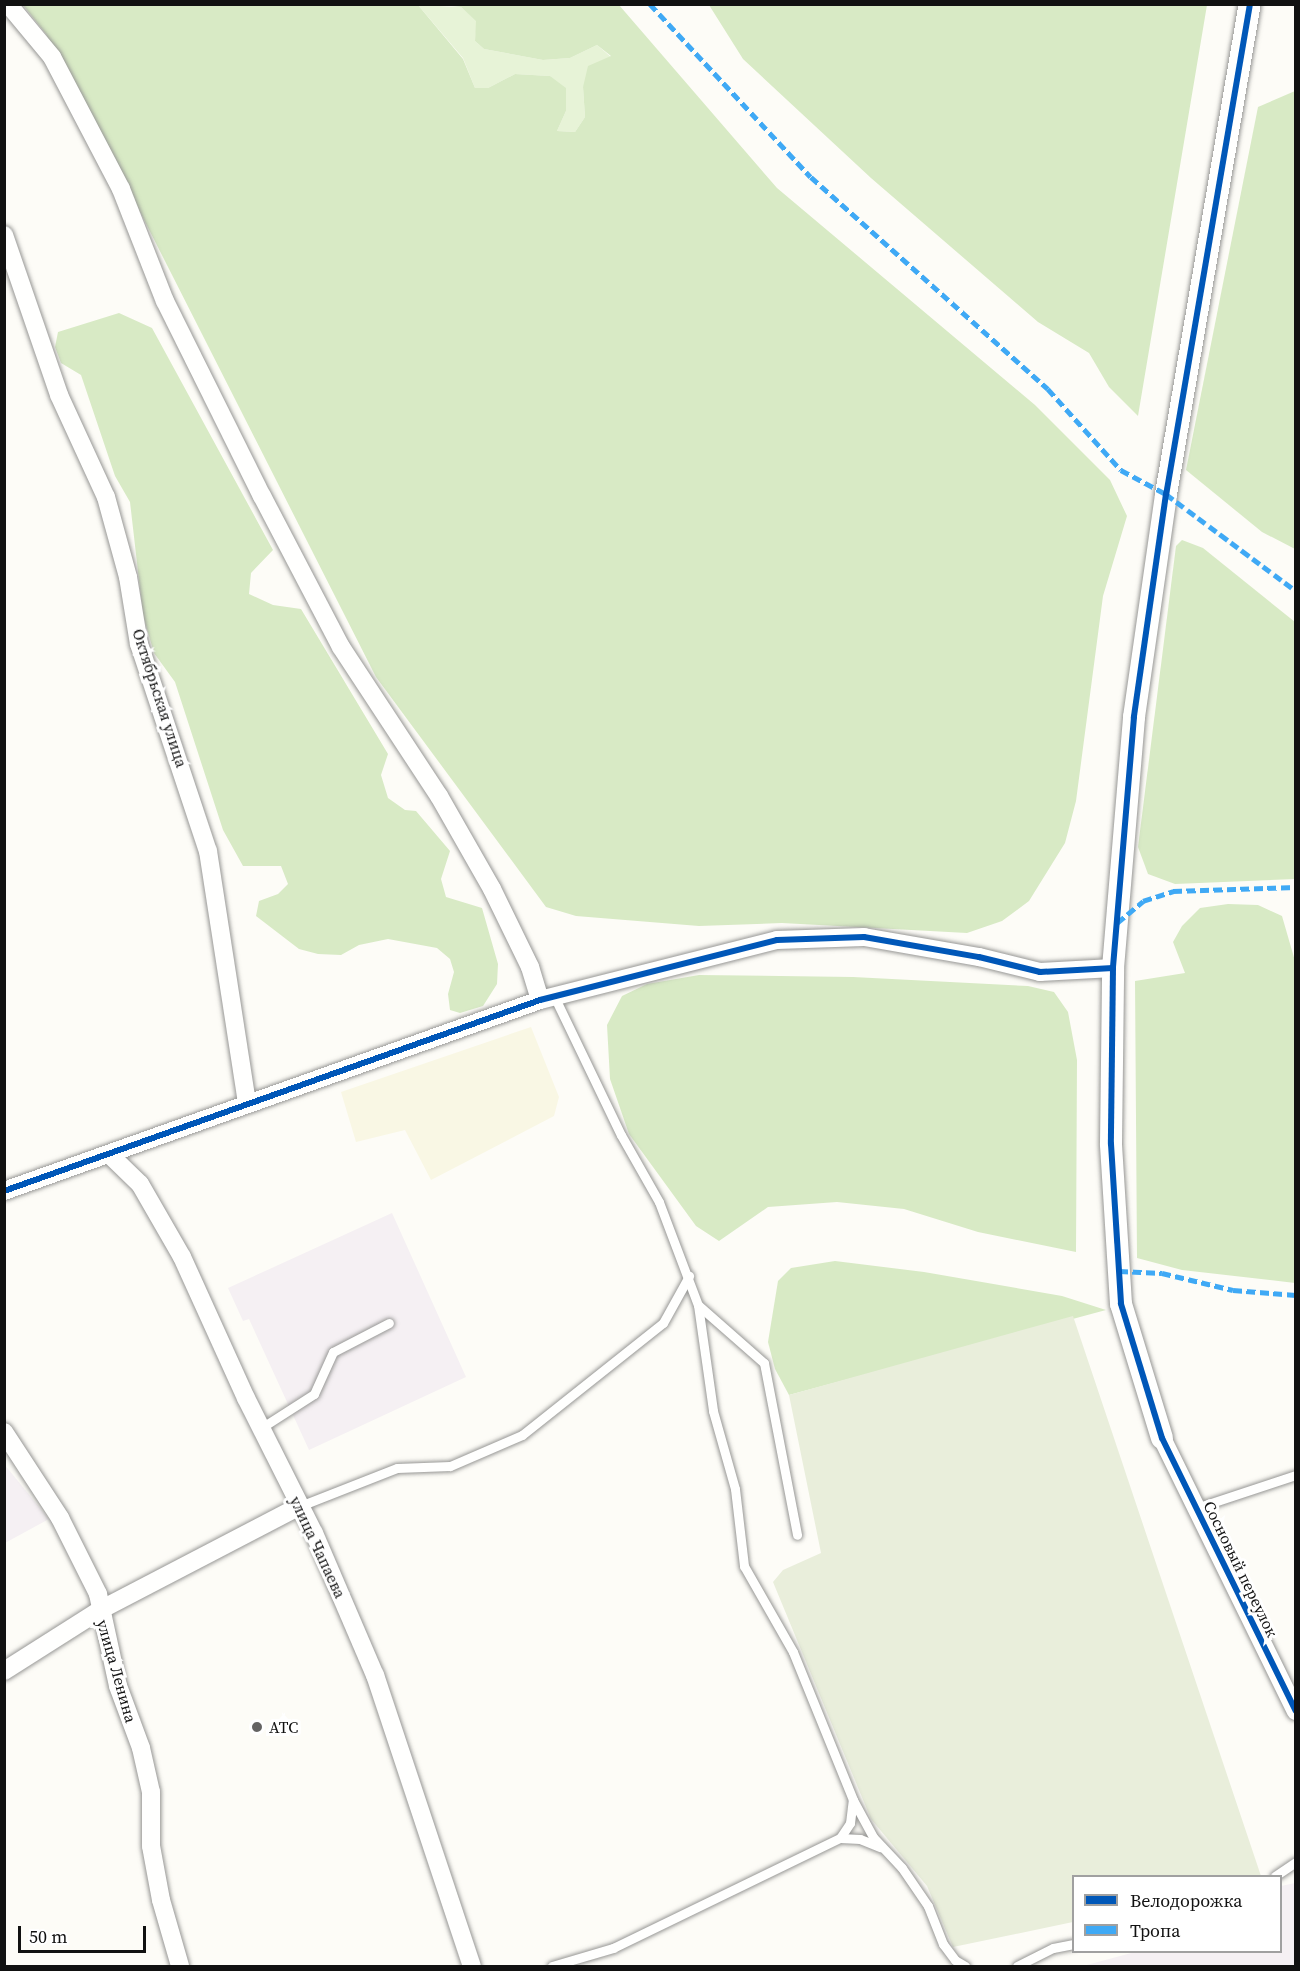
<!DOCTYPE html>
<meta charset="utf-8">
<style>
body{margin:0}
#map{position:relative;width:1300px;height:1971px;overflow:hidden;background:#fdfcf7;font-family:"Source Serif 4",serif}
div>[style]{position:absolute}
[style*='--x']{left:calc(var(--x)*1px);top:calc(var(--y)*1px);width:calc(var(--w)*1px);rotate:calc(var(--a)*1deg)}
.industrial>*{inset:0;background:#f5f0f3}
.farmland>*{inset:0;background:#f9f7e4}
.green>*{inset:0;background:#e7f3d7}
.forest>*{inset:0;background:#d8eac5}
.cemetery>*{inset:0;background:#e9eedb}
.roads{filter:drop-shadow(0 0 2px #979795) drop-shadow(0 0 2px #979795)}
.service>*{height:9px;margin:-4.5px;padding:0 4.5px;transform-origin:4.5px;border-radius:4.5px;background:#fffffe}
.minor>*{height:18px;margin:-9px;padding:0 9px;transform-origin:9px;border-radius:9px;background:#fffffe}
.tertiary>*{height:22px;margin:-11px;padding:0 11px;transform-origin:11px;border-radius:11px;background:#fffffe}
.quiet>*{height:4.5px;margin-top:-2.25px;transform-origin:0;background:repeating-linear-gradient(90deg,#3fa9f5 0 9px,transparent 0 13.5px)}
.cycleway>*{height:6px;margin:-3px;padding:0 3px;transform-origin:3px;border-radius:3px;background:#0057b8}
.dots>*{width:16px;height:16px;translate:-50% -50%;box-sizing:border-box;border:3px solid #fff;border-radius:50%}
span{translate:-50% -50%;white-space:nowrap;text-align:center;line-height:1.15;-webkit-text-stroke:6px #fff;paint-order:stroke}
.street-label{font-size:16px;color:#111}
.poi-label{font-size:16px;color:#111}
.left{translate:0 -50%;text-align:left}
.frame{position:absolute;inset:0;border:6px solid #111;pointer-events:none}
.legend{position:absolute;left:1072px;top:1875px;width:210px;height:78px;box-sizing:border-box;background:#fff;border:2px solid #a0a0a0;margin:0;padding:8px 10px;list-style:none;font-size:18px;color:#111}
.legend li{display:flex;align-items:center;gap:12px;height:30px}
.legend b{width:30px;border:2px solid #a0a0a0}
.scale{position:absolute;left:18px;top:1926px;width:128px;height:27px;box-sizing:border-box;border:3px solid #111;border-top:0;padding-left:8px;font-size:18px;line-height:21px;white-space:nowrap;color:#111;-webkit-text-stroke:4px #fff;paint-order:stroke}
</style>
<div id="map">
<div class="industrial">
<div style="clip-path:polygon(392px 1213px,466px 1377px,309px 1450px,249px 1319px,243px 1321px,228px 1288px)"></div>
<div style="clip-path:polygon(4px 1464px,49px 1519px,5px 1543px,4px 1543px)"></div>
<div style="clip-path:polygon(1295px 1883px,1295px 1966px,1083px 1966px,1135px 1952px,1280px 1952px,1281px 1886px)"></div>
</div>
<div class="farmland">
<div style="clip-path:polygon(531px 1027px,559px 1097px,554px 1116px,431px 1180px,405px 1130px,356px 1142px,341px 1092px)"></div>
</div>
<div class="green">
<div style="clip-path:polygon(418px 5px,461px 7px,477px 21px,475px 41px,484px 49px,543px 60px,570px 58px,597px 45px,611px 57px,583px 87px,585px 117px,575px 132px,557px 131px,566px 111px,550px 76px,515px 74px,488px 88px,475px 88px,463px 58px)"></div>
</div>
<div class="forest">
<div style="clip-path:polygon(23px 5px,418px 5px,463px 59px,475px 88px,488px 88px,515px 74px,550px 76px,566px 88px,566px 111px,557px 131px,575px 132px,585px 117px,583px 87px,588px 66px,611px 56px,597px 45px,570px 58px,543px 60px,484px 49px,475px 41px,476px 21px,461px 7px,441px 5px,619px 5px,777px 188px,1035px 405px,1110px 480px,1127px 516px,1103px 596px,1076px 801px,1065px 843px,1029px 901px,1002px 921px,967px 933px,782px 923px,699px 926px,576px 916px,546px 907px,376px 677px,134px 200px,88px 121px,46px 34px)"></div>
<div style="clip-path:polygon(709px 5px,1207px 5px,1138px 416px,1109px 387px,1089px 353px,1038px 322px,871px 178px,743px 59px)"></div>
<div style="clip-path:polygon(1295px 91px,1296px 91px,1295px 549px,1262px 532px,1186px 470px,1258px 107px)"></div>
<div style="clip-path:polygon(119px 313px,152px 328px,273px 550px,251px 573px,249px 594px,273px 605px,301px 609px,388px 754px,381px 775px,388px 798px,405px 810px,416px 811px,450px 851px,441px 879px,446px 897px,482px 908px,498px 964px,497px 984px,483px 1006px,460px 1013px,450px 1010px,448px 994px,454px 972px,450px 959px,437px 948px,388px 939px,359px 945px,341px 955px,318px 954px,299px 949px,256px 916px,259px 901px,278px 894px,288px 884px,281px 866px,243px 866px,223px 830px,175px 682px,154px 653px,143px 615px,130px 502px,115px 476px,81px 375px,61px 363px,55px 347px,58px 332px)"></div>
<div style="clip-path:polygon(1182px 540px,1203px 548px,1295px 622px,1295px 879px,1175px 884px,1148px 874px,1138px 847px,1176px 546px)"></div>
<div style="clip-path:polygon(1228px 904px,1258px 905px,1282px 916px,1295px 961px,1295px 1283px,1182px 1270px,1137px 1258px,1135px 981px,1185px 973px,1173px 942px,1182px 926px,1200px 908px)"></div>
<div style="clip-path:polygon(699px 975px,853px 977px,1028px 986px,1054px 992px,1068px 1012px,1077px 1060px,1076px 1252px,978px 1232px,904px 1209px,837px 1202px,768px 1207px,719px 1241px,696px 1226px,629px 1134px,610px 1079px,607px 1025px,622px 996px,647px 984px)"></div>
<div style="clip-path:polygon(835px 1261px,924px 1272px,1062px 1296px,1106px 1310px,789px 1395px,775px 1369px,768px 1342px,778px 1281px,791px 1268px)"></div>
</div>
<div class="cemetery">
<div style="clip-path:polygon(1073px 1316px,1261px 1876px,1074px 1876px,1073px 1922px,953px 1947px,927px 1886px,871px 1819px,773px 1582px,783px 1570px,821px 1553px,789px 1395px)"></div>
</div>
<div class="roads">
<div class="service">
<div style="--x:554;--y:996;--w:154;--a:64.3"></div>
<div style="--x:621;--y:1135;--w:77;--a:60.4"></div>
<div style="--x:659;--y:1202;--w:110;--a:69.3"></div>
<div style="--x:698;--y:1305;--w:88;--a:41.3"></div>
<div style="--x:764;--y:1363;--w:175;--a:79.1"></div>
<div style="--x:698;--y:1305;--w:107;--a:81.9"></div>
<div style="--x:713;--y:1411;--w:81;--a:74.2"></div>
<div style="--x:735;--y:1489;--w:78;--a:83.3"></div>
<div style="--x:744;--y:1566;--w:99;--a:60.3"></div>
<div style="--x:793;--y:1652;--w:160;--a:67.9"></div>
<div style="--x:853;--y:1800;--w:42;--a:61.6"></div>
<div style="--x:873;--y:1837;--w:42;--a:46.9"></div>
<div style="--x:902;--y:1868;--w:46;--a:55.6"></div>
<div style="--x:928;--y:1906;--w:41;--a:68.5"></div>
<div style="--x:943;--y:1944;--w:20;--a:53"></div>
<div style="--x:955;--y:1960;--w:12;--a:31"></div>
<div style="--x:261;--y:1428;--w:63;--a:-32.7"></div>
<div style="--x:314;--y:1394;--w:46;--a:-65.7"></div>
<div style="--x:333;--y:1352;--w:63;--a:-27.4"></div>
<div style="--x:300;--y:1506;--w:104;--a:-21.4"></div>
<div style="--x:397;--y:1468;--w:53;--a:-2.2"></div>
<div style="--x:450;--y:1466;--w:78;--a:-23.3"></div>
<div style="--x:522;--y:1435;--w:180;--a:-38.5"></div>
<div style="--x:663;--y:1323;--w:54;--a:-61"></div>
<div style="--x:1196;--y:1508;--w:105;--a:-18.3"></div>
<div style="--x:840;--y:1838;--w:18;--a:-56"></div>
<div style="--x:850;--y:1823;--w:23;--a:-83"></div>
<div style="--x:1275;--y:1876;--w:25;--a:-34"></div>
<div style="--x:552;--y:1966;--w:64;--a:-16.4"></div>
<div style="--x:613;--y:1948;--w:252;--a:-25.9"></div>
<div style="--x:840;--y:1838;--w:20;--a:3"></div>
<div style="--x:860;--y:1839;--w:22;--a:22"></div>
<div style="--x:1017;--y:1966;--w:40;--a:-26.6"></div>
<div style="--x:1053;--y:1948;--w:21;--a:-11"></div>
</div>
<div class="minor">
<div style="--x:8;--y:4;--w:69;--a:50.3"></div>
<div style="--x:52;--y:57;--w:149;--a:62.4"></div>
<div style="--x:121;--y:189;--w:120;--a:68.6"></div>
<div style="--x:165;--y:301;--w:218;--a:63.6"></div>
<div style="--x:262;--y:496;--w:170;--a:62.4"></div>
<div style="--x:341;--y:647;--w:178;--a:56.7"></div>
<div style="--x:439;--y:796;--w:107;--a:60.3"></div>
<div style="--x:492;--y:889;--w:87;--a:64"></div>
<div style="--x:530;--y:967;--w:34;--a:73"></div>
<div style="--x:4;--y:235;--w:169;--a:71"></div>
<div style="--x:59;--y:395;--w:112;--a:65.3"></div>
<div style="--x:106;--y:497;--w:83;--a:74.6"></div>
<div style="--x:128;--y:577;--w:68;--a:80.7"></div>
<div style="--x:139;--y:644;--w:218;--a:71.6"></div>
<div style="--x:208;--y:851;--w:256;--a:81.2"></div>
<div style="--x:109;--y:1154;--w:43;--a:44.1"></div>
<div style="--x:140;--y:1184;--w:84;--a:60.1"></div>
<div style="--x:182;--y:1257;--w:155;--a:65.6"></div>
<div style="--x:246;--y:1398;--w:151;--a:63.3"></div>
<div style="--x:314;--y:1533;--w:155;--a:66.8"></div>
<div style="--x:375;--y:1675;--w:307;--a:71.6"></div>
<div style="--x:4;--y:1191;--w:569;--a:-19.61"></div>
<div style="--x:540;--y:1000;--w:244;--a:-14.2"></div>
<div style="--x:777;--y:940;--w:87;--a:-2"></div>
<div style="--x:864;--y:937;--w:117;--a:9.9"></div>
<div style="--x:979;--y:957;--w:63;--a:13.8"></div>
<div style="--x:1040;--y:972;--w:73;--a:-3.1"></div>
<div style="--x:4;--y:1432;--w:103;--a:56.9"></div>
<div style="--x:60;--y:1518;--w:85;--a:63.4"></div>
<div style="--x:98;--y:1594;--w:94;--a:77.7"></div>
<div style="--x:118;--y:1686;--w:66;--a:69.6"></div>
<div style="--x:141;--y:1748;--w:45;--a:77.2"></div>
<div style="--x:151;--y:1792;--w:54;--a:90"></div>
<div style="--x:151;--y:1846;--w:55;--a:79.5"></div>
<div style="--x:161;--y:1900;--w:69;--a:73.9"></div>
<div style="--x:1162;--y:1438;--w:304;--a:63.9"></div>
<div style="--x:4;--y:1671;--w:114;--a:-32.4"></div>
<div style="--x:100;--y:1610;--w:225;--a:-27.5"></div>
</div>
<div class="tertiary">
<div style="--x:1162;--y:1438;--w:140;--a:-107"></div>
<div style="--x:1121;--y:1304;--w:160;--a:-93.6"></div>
<div style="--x:1111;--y:1144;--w:176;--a:-89.3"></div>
<div style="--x:1113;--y:968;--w:252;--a:-85.2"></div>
<div style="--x:1134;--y:717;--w:225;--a:-81.8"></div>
<div style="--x:1166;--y:494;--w:497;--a:-80.3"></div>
</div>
</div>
<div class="quiet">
<div style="--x:650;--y:4;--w:236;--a:47.1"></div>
<div style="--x:811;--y:177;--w:318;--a:41.8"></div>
<div style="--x:1048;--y:389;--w:109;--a:48"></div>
<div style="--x:1121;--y:470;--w:51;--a:28.1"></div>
<div style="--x:1166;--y:494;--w:162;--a:36.7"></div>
<div style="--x:1117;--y:923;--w:34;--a:-40"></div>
<div style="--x:1143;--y:901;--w:32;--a:-18"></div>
<div style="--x:1173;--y:891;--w:123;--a:-1.9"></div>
<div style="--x:1119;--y:1271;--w:43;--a:2.7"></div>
<div style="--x:1162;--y:1273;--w:73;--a:13.5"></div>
<div style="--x:1233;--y:1290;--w:63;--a:4.5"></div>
</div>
<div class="cycleway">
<div style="--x:1250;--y:4;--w:497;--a:99.7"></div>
<div style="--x:1166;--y:494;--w:225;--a:98.2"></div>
<div style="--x:1134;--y:717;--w:252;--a:94.8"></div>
<div style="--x:1113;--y:968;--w:176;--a:90.7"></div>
<div style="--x:1111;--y:1144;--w:160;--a:86.4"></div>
<div style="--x:1121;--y:1304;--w:140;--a:73"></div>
<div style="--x:1162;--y:1438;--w:304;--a:63.9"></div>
<div style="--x:4;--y:1191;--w:569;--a:-19.61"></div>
<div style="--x:540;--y:1000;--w:244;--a:-14.2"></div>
<div style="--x:777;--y:940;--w:87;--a:-2"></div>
<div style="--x:864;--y:937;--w:117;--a:9.9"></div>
<div style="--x:979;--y:957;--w:63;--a:13.8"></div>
<div style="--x:1040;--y:972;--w:73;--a:-3.1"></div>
</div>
<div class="dots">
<div style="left:257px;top:1727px;background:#646362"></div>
</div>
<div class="street-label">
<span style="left:160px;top:698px;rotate:72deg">Октябрьская улица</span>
<span style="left:318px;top:1547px;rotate:65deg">улица Чапаева</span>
<span style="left:1241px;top:1569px;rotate:64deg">Сосновый переулок</span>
<span style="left:117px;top:1671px;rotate:74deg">улица Ленина</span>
</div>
<div class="poi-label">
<span class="left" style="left:269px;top:1727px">АТС</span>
</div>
<div class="frame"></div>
<ul class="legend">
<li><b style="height:8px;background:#0057b8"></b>Велодорожка</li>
<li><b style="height:8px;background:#3fa9f5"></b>Тропа</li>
</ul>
<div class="scale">50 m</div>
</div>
